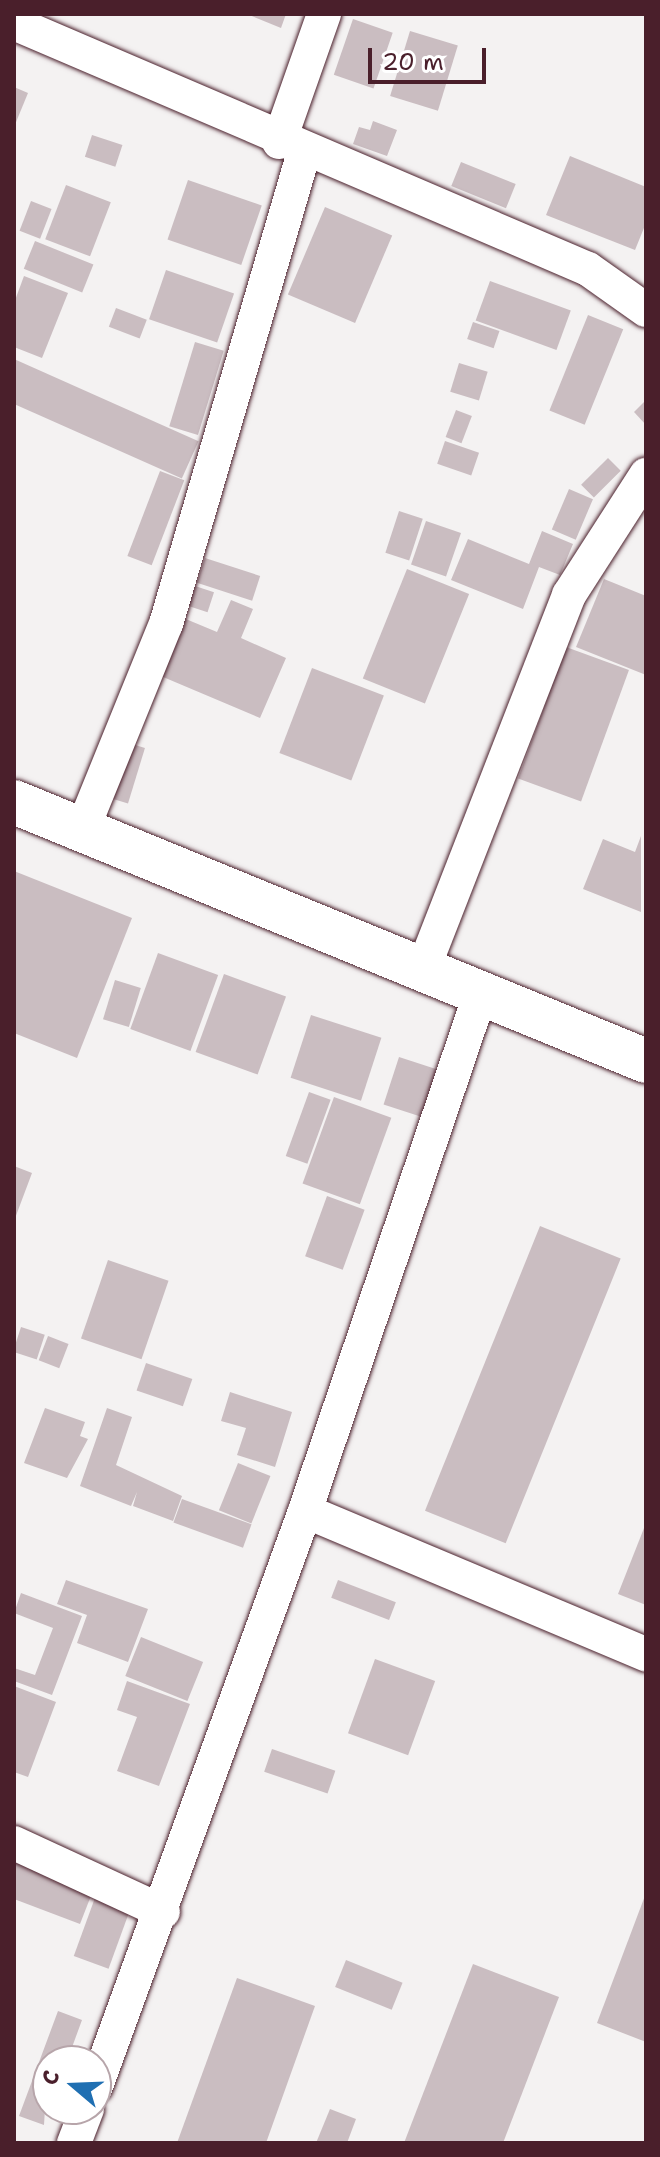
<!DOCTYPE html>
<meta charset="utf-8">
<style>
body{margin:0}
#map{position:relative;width:660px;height:2157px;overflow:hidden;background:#f4f2f2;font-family:"Shantell Sans",sans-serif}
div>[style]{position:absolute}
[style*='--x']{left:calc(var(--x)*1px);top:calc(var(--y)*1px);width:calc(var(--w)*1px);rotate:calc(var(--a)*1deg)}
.building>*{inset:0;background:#cabdc1;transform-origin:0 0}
.roads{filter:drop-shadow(0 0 2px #4a1f2b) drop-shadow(0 0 2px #4a1f2b)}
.street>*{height:34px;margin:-17px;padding:0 17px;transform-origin:17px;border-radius:17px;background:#fff}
.secondary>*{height:44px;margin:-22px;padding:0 22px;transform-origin:22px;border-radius:22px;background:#fff}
span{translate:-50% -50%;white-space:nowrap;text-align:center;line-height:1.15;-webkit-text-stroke:6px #fff;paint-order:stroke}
.frame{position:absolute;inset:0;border:16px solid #4a1f2b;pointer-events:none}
.north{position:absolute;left:32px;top:2045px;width:80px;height:80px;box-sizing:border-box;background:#fff;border:2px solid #b7a5aa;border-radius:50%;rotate:289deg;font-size:22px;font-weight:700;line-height:32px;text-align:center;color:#4a1f2b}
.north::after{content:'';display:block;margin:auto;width:28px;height:36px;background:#1f6fb2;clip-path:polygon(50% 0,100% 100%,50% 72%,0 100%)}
.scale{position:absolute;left:368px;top:48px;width:118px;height:36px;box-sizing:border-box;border:4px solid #4a1f2b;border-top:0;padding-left:10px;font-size:24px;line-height:28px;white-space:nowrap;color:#4a1f2b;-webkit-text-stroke:6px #fff;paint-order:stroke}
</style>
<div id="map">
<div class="building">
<div style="clip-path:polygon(247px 14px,286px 14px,281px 28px)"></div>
<div style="left:353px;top:19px;width:42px;height:59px;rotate:19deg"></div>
<div style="left:410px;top:31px;width:50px;height:68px;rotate:17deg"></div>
<div style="clip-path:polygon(14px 87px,28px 93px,14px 127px)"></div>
<div style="clip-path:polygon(373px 121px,397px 130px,387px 156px,353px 144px,359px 127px,370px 130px)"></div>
<div style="left:92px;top:135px;width:32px;height:23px;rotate:18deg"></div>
<div style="clip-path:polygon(570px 156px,646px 187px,646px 223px,635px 250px,546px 215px)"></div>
<div style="left:461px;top:162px;width:59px;height:26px;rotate:22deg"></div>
<div style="left:188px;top:180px;width:78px;height:63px;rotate:19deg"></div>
<div style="left:66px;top:185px;width:48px;height:58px;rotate:21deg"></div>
<div style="left:31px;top:201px;width:22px;height:32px;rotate:21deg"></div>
<div style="left:325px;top:207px;width:73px;height:95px;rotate:23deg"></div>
<div style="left:35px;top:241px;width:63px;height:30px;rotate:22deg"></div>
<div style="left:166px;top:270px;width:72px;height:52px;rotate:19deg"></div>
<div style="clip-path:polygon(24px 276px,68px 293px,42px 358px,14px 347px,14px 303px)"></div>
<div style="left:490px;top:281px;width:86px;height:42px;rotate:20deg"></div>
<div style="left:116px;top:308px;width:33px;height:20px;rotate:21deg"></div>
<div style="left:588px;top:315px;width:38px;height:103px;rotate:22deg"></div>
<div style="left:473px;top:322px;width:28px;height:18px;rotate:19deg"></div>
<div style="left:195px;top:342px;width:30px;height:88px;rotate:17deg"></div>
<div style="left:14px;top:359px;width:202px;height:41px;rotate:24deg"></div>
<div style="left:459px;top:363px;width:30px;height:30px;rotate:17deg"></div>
<div style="clip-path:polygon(646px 400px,646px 425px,634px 412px)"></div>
<div style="left:456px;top:410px;width:17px;height:29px;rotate:21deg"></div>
<div style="left:445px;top:441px;width:36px;height:24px;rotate:19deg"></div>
<div style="left:608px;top:458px;width:18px;height:38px;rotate:45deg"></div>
<div style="left:160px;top:471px;width:26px;height:91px;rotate:21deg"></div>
<div style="left:569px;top:489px;width:26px;height:44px;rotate:23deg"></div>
<div style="left:399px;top:511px;width:25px;height:44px;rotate:18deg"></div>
<div style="left:426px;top:521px;width:37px;height:46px;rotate:19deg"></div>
<div style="clip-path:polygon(542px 531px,573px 544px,560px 575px,539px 567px,523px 609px,451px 580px,468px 539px,529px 564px)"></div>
<div style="left:205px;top:558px;width:58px;height:26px;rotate:18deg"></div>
<div style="left:407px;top:569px;width:67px;height:118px;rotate:22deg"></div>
<div style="clip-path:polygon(604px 579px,646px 596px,646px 675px,576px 647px)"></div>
<div style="left:195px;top:586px;width:20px;height:21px;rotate:18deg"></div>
<div style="clip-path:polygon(231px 600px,253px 609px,241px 638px,286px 658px,260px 718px,156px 674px,181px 617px,217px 632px)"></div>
<div style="left:566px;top:647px;width:67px;height:140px;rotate:20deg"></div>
<div style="left:312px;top:668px;width:77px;height:91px;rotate:21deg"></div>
<div style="left:122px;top:741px;width:24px;height:58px;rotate:17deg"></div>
<div style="clip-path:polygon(641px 836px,641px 912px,583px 889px,603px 839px,635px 852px)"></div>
<div style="clip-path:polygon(14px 871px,132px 918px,77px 1058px,14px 1033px)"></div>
<div style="left:158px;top:953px;width:64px;height:81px;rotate:20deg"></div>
<div style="left:224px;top:974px;width:66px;height:83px;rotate:20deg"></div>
<div style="left:115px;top:980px;width:27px;height:41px;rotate:17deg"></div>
<div style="left:311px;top:1015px;width:74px;height:66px;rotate:18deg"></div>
<div style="left:399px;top:1057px;width:42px;height:50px;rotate:18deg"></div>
<div style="left:309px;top:1092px;width:23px;height:68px;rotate:20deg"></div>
<div style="left:334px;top:1097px;width:61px;height:92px;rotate:20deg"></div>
<div style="clip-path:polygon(14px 1166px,32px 1173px,14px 1221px)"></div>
<div style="left:327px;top:1196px;width:40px;height:64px;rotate:20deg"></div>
<div style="left:540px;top:1226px;width:87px;height:307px;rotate:22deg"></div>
<div style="left:108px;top:1260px;width:64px;height:83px;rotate:19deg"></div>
<div style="left:21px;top:1327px;width:25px;height:26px;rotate:18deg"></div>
<div style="left:48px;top:1336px;width:22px;height:26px;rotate:21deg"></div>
<div style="left:146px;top:1363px;width:49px;height:29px;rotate:19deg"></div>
<div style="clip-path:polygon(230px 1392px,292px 1412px,275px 1467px,237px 1455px,246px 1428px,221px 1421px)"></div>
<div style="clip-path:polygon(45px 1408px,85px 1422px,80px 1436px,88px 1439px,67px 1478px,24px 1463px)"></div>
<div style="clip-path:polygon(107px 1408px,132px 1417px,116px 1465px,182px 1496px,173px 1521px,133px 1506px,137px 1492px,131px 1506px,80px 1486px)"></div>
<div style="left:238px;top:1463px;width:35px;height:51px;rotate:22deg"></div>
<div style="left:182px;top:1499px;width:74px;height:25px;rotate:20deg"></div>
<div style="clip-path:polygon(646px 1523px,646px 1605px,618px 1594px)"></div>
<div style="clip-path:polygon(66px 1580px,148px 1609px,128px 1662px,77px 1643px,87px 1615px,57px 1604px)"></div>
<div style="left:338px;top:1580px;width:62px;height:19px;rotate:21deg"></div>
<div style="clip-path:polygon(21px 1593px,82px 1616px,52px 1695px,14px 1681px,14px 1668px,35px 1675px,53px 1628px,14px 1613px)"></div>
<div style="left:141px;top:1637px;width:67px;height:42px;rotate:22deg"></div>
<div style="left:375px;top:1659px;width:64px;height:79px;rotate:20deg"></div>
<div style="clip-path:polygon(127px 1681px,190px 1704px,159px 1786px,117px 1771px,137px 1717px,117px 1710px)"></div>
<div style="clip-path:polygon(14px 1686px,56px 1702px,28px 1777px,14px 1772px)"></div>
<div style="left:272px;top:1749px;width:67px;height:24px;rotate:19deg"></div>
<div style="clip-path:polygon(14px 1857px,94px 1888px,80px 1924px,14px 1899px)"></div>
<div style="clip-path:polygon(646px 1893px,646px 2042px,597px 2023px)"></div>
<div style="left:96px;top:1895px;width:37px;height:65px;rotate:20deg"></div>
<div style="left:346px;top:1960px;width:61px;height:29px;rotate:22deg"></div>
<div style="clip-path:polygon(473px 1964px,559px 1997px,503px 2143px,404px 2143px)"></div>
<div style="clip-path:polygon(237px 1978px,315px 2006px,266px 2143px,177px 2143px)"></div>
<div style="clip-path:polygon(58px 2011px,82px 2020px,67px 2061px,48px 2061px,44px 2125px,19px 2116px)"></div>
<div style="clip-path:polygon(330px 2109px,356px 2119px,347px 2143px,316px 2143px)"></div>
</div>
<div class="roads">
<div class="street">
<div style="--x:14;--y:23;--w:624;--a:23.2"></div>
<div style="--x:588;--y:269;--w:71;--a:35.3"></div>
<div style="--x:279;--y:142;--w:136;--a:-70.6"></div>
<div style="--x:83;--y:828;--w:220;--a:-67.9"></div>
<div style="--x:166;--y:624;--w:492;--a:-73.7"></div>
<div style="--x:422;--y:972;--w:405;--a:-68.7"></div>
<div style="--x:569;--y:595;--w:143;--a:-57.3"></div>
<div style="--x:305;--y:1511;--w:370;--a:22.8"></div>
<div style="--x:14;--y:1843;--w:164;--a:24.8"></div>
<div style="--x:96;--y:2086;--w:612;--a:-70.02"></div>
<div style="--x:305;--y:1511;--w:545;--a:-71.27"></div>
<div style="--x:74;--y:2143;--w:36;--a:-69"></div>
</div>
<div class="secondary">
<div style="--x:14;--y:802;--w:683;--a:22.28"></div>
</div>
</div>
<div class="frame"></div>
<div class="north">С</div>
<div class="scale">20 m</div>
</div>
